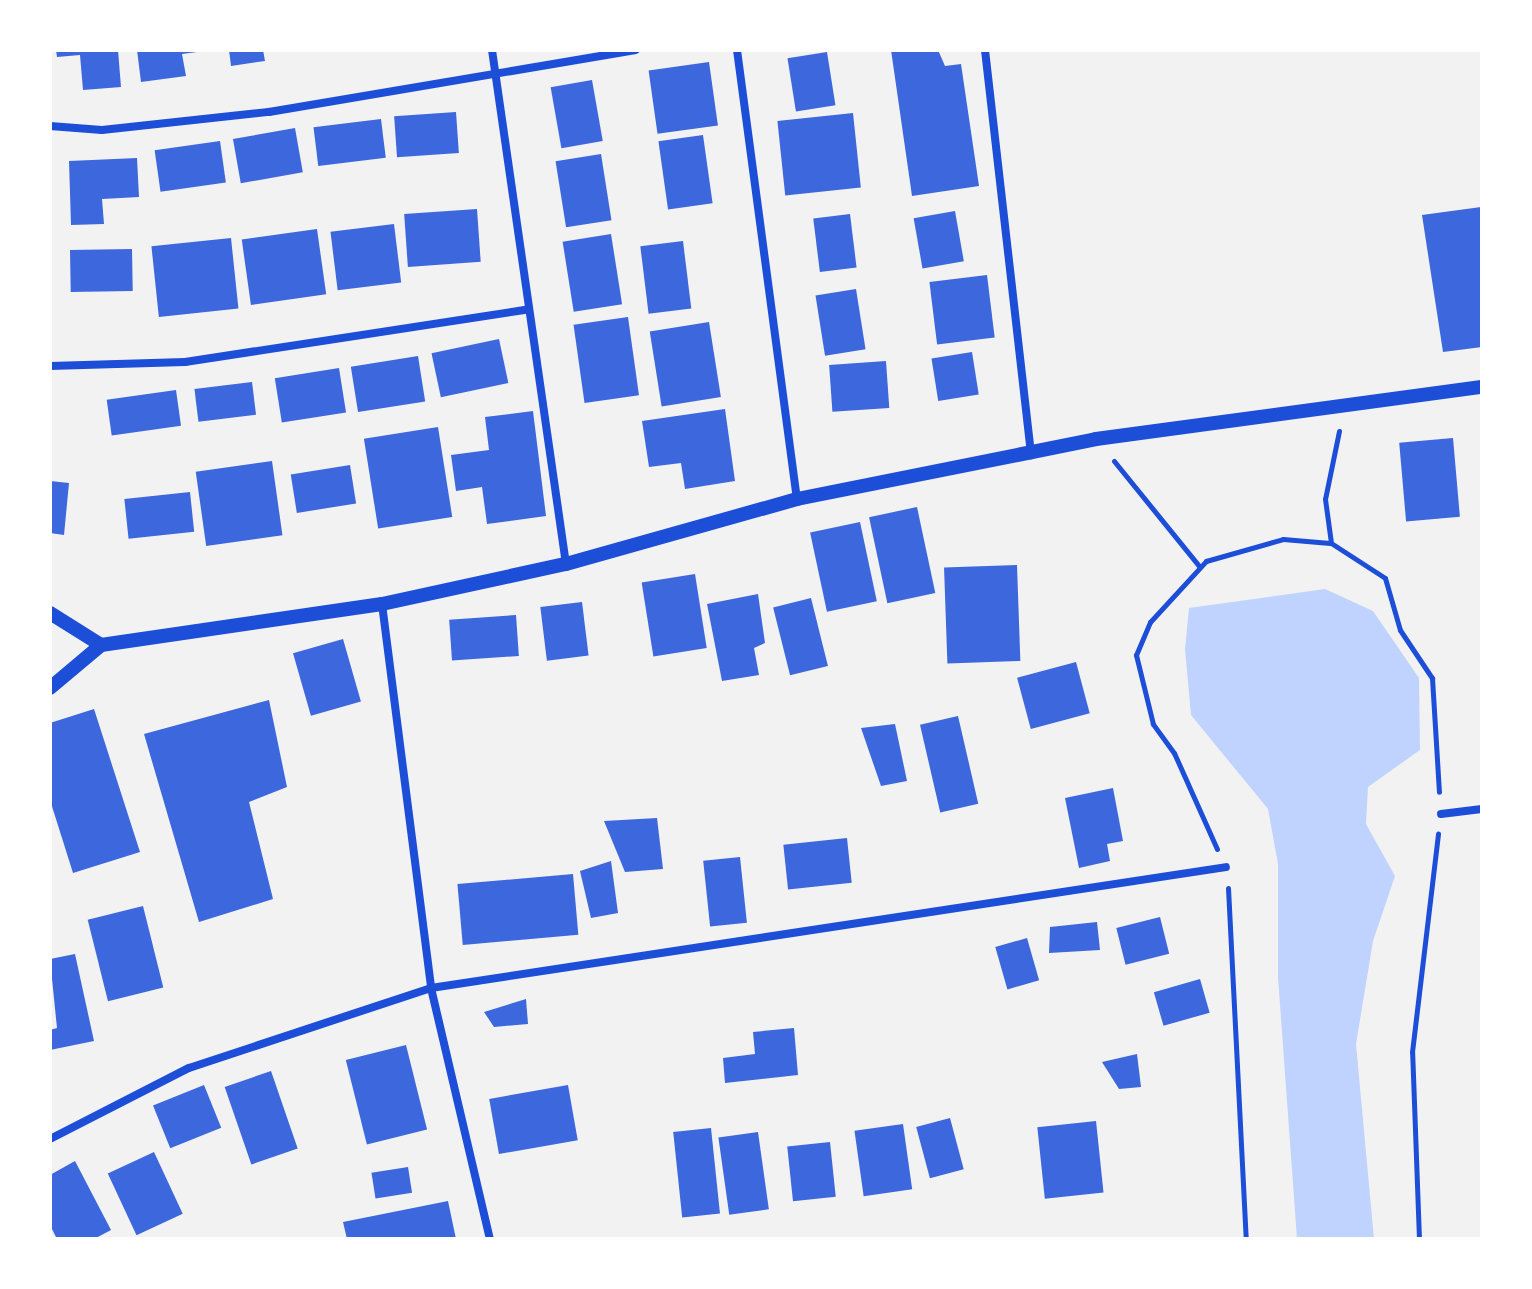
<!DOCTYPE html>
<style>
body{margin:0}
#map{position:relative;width:1532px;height:1289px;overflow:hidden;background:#f2f2f2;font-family:"Alegreya Sans",sans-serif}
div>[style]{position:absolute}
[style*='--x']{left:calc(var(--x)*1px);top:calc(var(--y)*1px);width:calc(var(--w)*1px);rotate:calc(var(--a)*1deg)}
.water>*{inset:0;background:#bfd3fe}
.building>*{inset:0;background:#3d67dc;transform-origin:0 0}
.path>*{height:5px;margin:-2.5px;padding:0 2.5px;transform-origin:2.5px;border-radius:2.5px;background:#1d4ed8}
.minor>*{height:8px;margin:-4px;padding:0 4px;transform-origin:4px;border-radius:4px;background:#1d4ed8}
.tertiary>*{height:14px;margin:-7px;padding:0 7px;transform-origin:7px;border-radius:7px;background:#1d4ed8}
span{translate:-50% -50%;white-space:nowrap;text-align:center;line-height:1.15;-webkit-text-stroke:6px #fff;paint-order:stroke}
.frame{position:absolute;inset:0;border:52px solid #fff;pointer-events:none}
</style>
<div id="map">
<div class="water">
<div style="clip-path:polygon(1325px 589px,1373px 611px,1419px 678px,1420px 750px,1368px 787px,1366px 824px,1395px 876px,1373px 941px,1356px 1044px,1374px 1239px,1297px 1239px,1278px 977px,1278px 864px,1268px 809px,1191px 715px,1185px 649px,1189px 608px)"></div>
</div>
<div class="building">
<div style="clip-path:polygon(56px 50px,118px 50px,121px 87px,83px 90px,80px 55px,57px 57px)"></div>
<div style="clip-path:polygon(137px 50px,197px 50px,197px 52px,182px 54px,186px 76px,141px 82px)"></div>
<div style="clip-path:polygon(229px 50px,263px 50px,265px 61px,231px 66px)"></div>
<div style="clip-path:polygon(891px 50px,938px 50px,945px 66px,961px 64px,979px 186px,912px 196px)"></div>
<div style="left:827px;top:52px;width:54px;height:40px;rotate:81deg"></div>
<div style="left:709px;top:62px;width:64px;height:61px;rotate:82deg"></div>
<div style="left:592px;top:80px;width:62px;height:42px;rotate:80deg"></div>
<div style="left:456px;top:112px;width:41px;height:62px;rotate:86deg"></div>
<div style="left:853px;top:113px;width:75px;height:76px;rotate:84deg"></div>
<div style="left:381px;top:119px;width:39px;height:68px;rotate:83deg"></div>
<div style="left:295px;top:128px;width:45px;height:63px;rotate:80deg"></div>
<div style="left:703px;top:135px;width:69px;height:45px;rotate:82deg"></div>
<div style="left:220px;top:141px;width:42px;height:66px;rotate:82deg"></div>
<div style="left:601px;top:154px;width:67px;height:46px;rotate:81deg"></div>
<div style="clip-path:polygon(137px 158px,139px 197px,102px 199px,104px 224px,71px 225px,69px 161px)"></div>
<div style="clip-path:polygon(1481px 207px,1482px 347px,1443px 352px,1422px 215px)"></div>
<div style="left:477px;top:209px;width:53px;height:73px;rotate:86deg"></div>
<div style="left:955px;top:211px;width:51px;height:42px;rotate:80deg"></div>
<div style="left:850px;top:214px;width:54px;height:37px;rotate:83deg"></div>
<div style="left:394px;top:224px;width:59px;height:64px;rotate:83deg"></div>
<div style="left:317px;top:229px;width:66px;height:76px;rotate:82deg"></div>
<div style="left:611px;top:234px;width:71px;height:49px;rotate:81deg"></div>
<div style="left:231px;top:238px;width:71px;height:80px;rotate:84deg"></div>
<div style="left:683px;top:241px;width:68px;height:43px;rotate:83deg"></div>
<div style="left:132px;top:249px;width:42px;height:62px;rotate:89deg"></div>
<div style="left:987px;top:275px;width:63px;height:58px;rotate:83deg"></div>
<div style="left:856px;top:289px;width:61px;height:41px;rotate:81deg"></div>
<div style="left:628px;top:317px;width:79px;height:55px;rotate:82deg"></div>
<div style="left:709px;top:322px;width:76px;height:60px;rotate:81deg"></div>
<div style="left:499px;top:339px;width:45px;height:69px;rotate:78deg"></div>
<div style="left:972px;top:352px;width:43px;height:41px;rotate:81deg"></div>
<div style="left:418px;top:356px;width:46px;height:68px;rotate:81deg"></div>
<div style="left:886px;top:361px;width:47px;height:57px;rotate:86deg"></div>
<div style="left:339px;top:368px;width:45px;height:65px;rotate:81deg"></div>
<div style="left:252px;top:382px;width:33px;height:58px;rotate:83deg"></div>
<div style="left:176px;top:390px;width:36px;height:70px;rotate:82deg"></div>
<div style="clip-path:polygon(725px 409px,735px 481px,685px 489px,681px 463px,649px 467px,642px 421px)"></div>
<div style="clip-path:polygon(533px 411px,546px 516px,487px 524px,482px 487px,456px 491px,451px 455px,489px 450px,485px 417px)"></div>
<div style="left:438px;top:427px;width:91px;height:75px;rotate:81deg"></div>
<div style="left:1453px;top:438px;width:79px;height:54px;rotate:85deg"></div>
<div style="left:272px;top:461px;width:75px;height:77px;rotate:82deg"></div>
<div style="left:350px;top:465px;width:39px;height:60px;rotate:81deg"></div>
<div style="clip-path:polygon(50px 481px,69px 483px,64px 535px,50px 533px)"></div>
<div style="left:190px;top:492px;width:40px;height:66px;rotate:84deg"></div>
<div style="left:917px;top:507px;width:88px;height:49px;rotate:78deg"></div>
<div style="left:860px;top:522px;width:81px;height:51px;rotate:78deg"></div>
<div style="left:1017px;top:565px;width:96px;height:73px;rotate:88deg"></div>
<div style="left:695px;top:574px;width:75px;height:54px;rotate:81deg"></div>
<div style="clip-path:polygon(758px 594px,765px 643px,754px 648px,759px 675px,722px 681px,707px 604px)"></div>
<div style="left:811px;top:598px;width:70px;height:39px;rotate:76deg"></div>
<div style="left:582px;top:602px;width:54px;height:42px;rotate:83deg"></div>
<div style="left:516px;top:615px;width:41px;height:67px;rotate:86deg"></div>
<div style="left:343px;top:639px;width:65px;height:52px;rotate:74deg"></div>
<div style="left:1076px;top:662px;width:53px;height:61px;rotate:75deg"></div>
<div style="clip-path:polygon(269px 700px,287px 787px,249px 802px,273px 899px,199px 922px,144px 734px)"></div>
<div style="clip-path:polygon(94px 709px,140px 852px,73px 873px,50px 800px,50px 723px)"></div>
<div style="left:958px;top:716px;width:90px;height:39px;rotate:77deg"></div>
<div style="clip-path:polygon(895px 724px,907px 781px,881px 786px,861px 728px)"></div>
<div style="clip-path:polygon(1113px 788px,1123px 841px,1107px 844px,1110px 861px,1079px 868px,1065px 798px)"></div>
<div style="clip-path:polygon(657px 818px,663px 869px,625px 872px,604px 821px)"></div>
<div style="left:847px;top:838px;width:45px;height:64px;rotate:84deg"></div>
<div style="left:740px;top:857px;width:66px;height:37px;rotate:84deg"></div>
<div style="clip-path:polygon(611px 861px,618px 913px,591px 918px,580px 871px)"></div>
<div style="left:573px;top:874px;width:61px;height:116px;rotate:85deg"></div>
<div style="left:143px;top:906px;width:84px;height:57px;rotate:76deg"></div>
<div style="left:1160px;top:917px;width:38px;height:45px;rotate:76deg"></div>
<div style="clip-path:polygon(1097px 922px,1100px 950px,1049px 953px,1050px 927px)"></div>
<div style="left:1027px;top:938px;width:44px;height:33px;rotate:74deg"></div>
<div style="clip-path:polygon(75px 954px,94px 1041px,50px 1050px,50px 1030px,57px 1028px,50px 959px)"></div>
<div style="left:1200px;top:979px;width:35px;height:48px;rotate:74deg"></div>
<div style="clip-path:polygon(526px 999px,528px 1024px,494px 1027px,484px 1012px)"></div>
<div style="clip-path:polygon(794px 1028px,798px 1075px,725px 1083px,723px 1058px,755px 1054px,753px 1032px)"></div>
<div style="left:406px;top:1045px;width:87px;height:62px;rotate:76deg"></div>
<div style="clip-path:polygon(1137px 1054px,1141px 1087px,1119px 1089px,1102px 1062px)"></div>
<div style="left:271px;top:1071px;width:82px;height:49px;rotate:71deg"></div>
<div style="left:204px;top:1085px;width:46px;height:55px;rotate:68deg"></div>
<div style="left:568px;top:1085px;width:56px;height:80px;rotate:80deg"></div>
<div style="left:950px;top:1118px;width:53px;height:35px;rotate:75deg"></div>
<div style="left:1096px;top:1121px;width:72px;height:59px;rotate:84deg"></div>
<div style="left:903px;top:1124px;width:66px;height:49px;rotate:82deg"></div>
<div style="left:711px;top:1128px;width:86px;height:38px;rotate:84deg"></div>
<div style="left:758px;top:1132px;width:78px;height:40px;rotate:82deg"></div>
<div style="left:830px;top:1142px;width:55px;height:43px;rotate:84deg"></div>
<div style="left:154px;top:1152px;width:68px;height:51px;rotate:65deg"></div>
<div style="clip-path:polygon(75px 1161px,111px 1230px,94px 1239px,57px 1239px,50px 1225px,50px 1175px)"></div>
<div style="left:408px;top:1167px;width:26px;height:37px;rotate:81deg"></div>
<div style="clip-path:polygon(448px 1201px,456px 1239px,347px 1239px,343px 1222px)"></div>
</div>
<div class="path">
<div style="--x:1339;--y:431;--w:69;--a:101.6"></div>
<div style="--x:1325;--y:499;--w:44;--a:82.2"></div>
<div style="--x:1331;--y:543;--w:64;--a:32.9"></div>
<div style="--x:1385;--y:578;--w:54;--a:73.9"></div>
<div style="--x:1400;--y:630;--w:58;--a:56.3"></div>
<div style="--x:1432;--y:678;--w:114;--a:86.5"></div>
<div style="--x:1114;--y:461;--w:135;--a:51"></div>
<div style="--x:1217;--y:849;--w:105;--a:-114.1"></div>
<div style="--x:1174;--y:753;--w:36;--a:-126"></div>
<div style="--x:1153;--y:724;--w:71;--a:-103.8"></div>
<div style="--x:1136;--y:655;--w:36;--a:-67"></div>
<div style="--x:1150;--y:622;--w:83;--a:-47.4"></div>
<div style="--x:1206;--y:561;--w:80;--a:-15.9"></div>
<div style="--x:1283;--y:539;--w:47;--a:4.9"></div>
<div style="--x:1228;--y:888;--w:351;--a:87.1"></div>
<div style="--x:1419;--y:1239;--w:187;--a:-92.1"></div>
<div style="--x:1412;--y:1052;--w:220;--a:-83.2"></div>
</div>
<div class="minor">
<div style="--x:492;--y:50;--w:519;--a:81.81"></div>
<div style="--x:737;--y:50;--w:453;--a:82.4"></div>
<div style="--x:985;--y:50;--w:408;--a:83.5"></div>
<div style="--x:50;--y:126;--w:52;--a:4.4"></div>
<div style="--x:102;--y:130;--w:168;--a:-6.2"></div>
<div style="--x:269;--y:112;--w:372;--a:-9.6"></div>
<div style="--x:50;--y:366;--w:135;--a:-1.7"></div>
<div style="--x:185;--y:362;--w:345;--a:-8.7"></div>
<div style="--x:382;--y:604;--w:387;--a:82.7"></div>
<div style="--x:431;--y:988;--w:258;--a:76.8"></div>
<div style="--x:1441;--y:814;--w:41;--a:-7"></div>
<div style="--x:50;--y:1139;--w:156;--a:-27.1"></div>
<div style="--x:189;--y:1068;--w:255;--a:-18.3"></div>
<div style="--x:431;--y:988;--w:804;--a:-8.65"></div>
</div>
<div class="tertiary">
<div style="--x:50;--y:613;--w:60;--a:32.1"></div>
<div style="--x:50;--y:688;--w:67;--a:-40.1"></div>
<div style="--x:101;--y:645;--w:284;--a:-8.3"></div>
<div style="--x:382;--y:604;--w:188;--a:-12.3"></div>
<div style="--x:566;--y:564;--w:240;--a:-15.7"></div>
<div style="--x:797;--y:499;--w:305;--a:-11.3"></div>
<div style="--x:1096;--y:439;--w:389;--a:-7.7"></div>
</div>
<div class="frame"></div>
</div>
